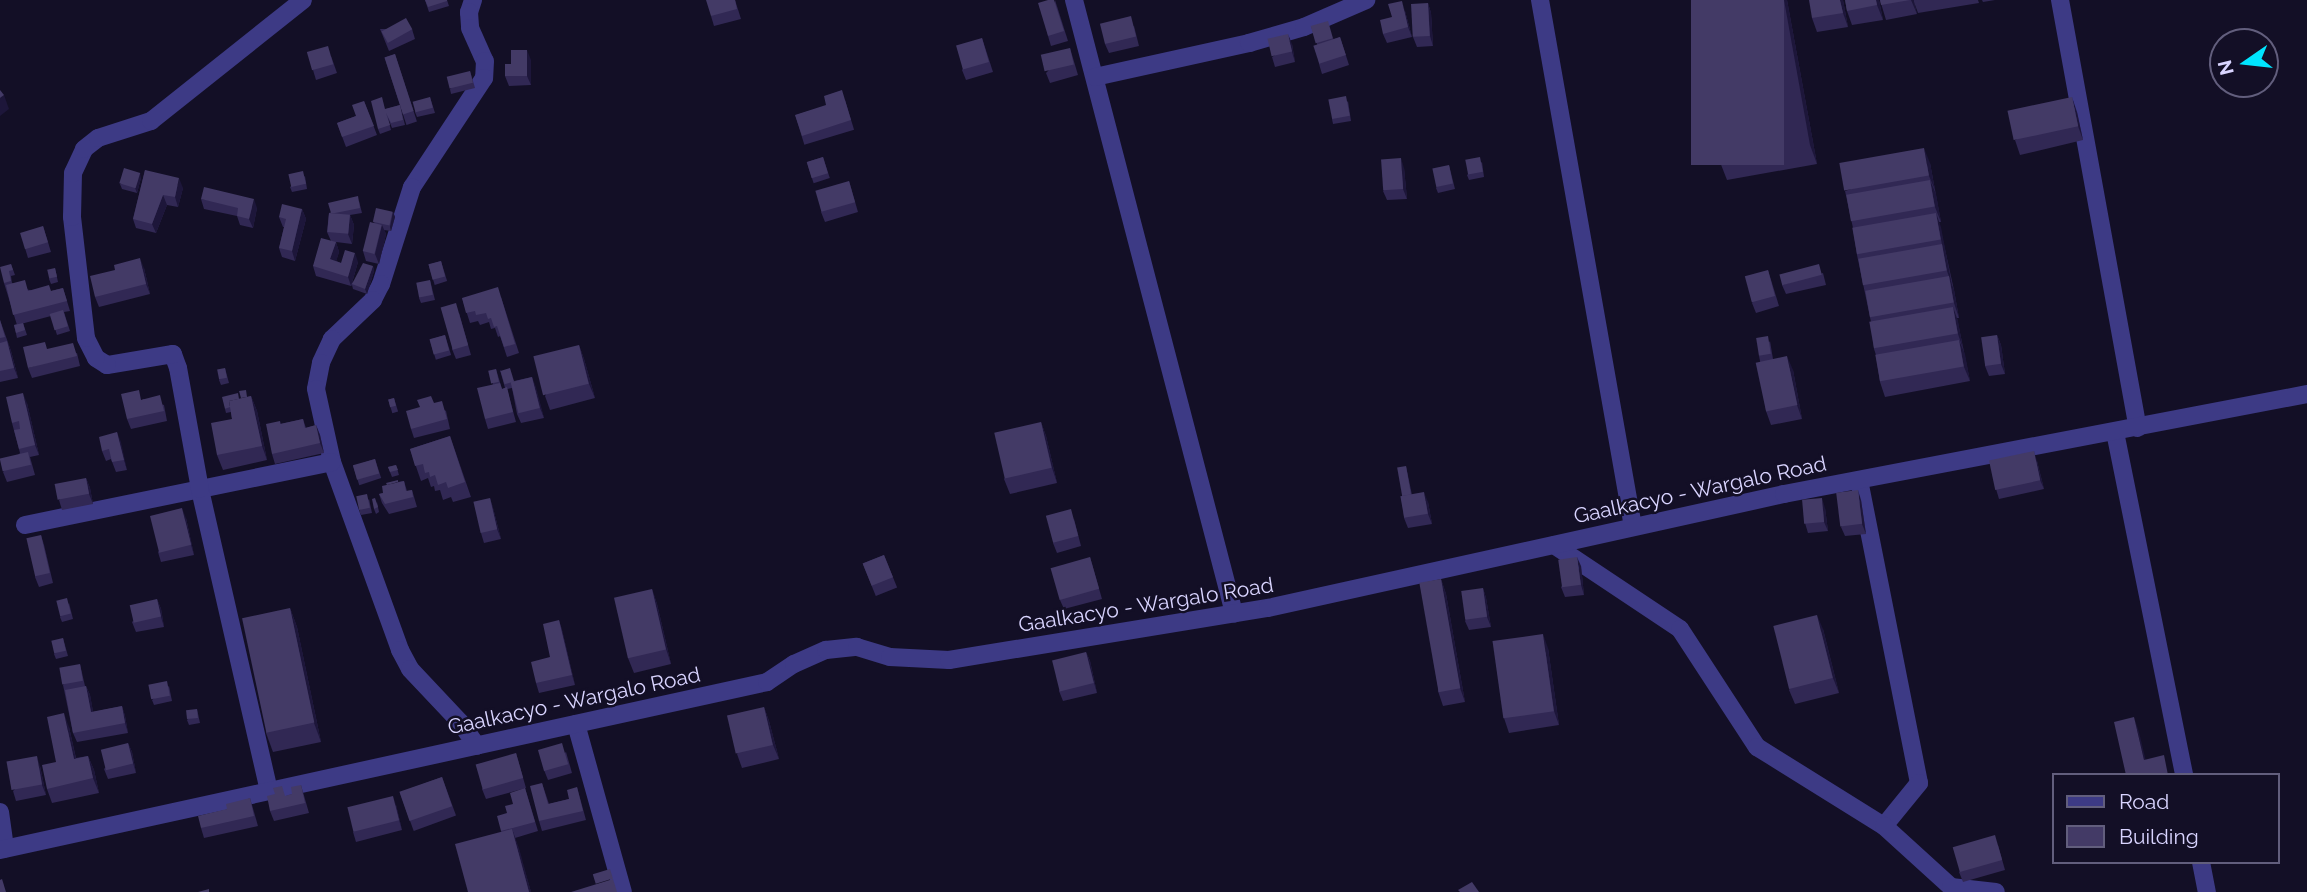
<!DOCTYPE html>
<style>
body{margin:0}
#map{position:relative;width:2307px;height:892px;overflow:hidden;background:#130f26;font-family:Raleway,sans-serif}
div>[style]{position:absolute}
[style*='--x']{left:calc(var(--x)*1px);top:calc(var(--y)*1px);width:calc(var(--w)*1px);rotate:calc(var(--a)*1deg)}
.minor>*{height:18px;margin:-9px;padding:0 9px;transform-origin:9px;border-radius:9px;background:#3d3a85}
.wall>*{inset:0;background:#312854;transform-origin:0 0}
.shaded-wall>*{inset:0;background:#1d163a}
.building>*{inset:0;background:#433a66;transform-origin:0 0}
span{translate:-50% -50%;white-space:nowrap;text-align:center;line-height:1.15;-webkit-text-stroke:5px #130f26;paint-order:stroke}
.street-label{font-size:21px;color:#d9d4ff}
.legend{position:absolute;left:2052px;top:773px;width:228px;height:91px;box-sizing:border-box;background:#130f26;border:2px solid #625e7d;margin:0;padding:9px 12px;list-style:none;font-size:21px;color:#d9d4ff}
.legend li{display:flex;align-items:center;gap:14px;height:35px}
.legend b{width:35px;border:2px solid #625e7d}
.north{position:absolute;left:2209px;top:28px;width:70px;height:70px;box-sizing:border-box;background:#130f26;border:2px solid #625e7d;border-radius:50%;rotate:256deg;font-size:19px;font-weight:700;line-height:28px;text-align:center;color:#d9d4ff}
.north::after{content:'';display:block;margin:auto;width:24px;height:32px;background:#00e5ff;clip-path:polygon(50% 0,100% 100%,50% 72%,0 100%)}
</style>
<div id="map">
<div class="minor">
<div style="--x:473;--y:0;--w:13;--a:108"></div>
<div style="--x:469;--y:12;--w:16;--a:86"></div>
<div style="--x:470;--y:28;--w:36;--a:66"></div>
<div style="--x:485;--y:61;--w:17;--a:93"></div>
<div style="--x:484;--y:78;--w:131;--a:123.4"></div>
<div style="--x:412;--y:187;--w:102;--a:107.7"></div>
<div style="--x:381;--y:284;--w:18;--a:117"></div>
<div style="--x:373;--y:300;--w:57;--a:136.4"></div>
<div style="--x:332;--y:339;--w:26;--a:115"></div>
<div style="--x:321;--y:363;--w:26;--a:101"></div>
<div style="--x:316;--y:389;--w:75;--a:77.6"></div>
<div style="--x:332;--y:462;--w:200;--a:70.1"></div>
<div style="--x:400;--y:650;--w:21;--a:62"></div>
<div style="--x:410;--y:669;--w:73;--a:46.7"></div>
<div style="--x:460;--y:722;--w:29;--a:55"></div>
<div style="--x:1074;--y:0;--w:634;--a:75.37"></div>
<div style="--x:1540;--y:0;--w:535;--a:79.99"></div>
<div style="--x:2060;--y:0;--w:435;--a:79.7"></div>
<div style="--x:1095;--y:77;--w:158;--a:-12.4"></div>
<div style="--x:1249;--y:43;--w:57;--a:-16.2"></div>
<div style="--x:1304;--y:27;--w:68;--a:-23.5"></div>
<div style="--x:2115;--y:432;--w:350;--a:78.6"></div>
<div style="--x:1859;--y:480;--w:309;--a:78.8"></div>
<div style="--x:1919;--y:783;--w:55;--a:129.1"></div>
<div style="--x:25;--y:525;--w:313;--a:-11.6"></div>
<div style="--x:1554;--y:545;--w:151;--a:33.7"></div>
<div style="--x:1680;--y:629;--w:141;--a:56.9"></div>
<div style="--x:1757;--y:747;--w:150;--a:31.9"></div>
<div style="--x:1884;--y:826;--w:91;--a:42.3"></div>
<div style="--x:1951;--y:887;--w:45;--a:6.3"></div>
<div style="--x:576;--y:724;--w:174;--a:74.4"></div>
<div style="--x:269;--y:791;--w:310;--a:-102.9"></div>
<div style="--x:200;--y:489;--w:123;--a:-100.3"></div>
<div style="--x:178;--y:368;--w:15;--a:-110"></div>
<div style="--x:173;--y:354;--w:67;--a:170.5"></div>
<div style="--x:107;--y:365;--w:13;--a:-148"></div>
<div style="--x:96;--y:358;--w:22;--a:-117"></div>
<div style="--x:86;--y:338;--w:122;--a:-96.6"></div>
<div style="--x:72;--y:217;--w:44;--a:-88.7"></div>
<div style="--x:73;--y:173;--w:26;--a:-65"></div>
<div style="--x:84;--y:149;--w:18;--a:-38"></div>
<div style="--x:98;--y:138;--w:56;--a:-17.8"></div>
<div style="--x:151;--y:121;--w:194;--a:-38.5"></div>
<div style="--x:0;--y:812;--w:37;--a:82"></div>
<div style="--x:0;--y:850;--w:785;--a:-12.35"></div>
<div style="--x:767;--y:682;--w:32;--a:-34"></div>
<div style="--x:794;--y:664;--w:35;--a:-24"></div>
<div style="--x:826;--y:650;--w:31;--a:-6"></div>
<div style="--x:857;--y:647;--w:34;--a:17"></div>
<div style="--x:890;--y:657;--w:59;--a:2.9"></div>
<div style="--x:949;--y:660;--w:323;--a:-9.3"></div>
<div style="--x:1268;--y:608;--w:528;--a:-12.46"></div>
<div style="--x:1784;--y:494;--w:532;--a:-10.82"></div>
<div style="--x:2201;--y:862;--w:31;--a:79"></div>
</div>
<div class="wall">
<div style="clip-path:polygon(425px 0,447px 0,449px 6px,429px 12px)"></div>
<div style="clip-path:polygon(735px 0,741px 19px,714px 26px,711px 16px)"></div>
<div style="clip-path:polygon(1055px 0,1068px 41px,1051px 46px,1048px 36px)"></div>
<div style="clip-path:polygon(1691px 0,1787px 0,1817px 164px,1727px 180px,1720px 162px)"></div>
<div style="clip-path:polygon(1843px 0,1848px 27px,1817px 32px,1812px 18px)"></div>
<div style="clip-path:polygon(1845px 0,1879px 0,1883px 20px,1852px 25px,1847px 11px)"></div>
<div style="clip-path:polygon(1880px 0,1978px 0,1979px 3px,1918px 13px,1914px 2px,1917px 14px,1886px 20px)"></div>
<div style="clip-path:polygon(1982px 0,1995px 0,1983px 2px)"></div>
<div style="clip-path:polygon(1428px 3px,1431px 13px,1433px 46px,1417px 47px,1413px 37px)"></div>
<div style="clip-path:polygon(1405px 11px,1412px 37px,1387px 43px,1383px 34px,1392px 17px)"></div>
<div style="clip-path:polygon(1134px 26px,1139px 46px,1109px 53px,1105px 44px)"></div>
<div style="clip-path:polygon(1311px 26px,1334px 39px,1340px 37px,1349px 65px,1322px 74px,1319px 64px,1317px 44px)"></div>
<div style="clip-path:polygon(380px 29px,412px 29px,415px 39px,389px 51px)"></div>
<div style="clip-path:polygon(982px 38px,993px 72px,966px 80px,962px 70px)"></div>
<div style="clip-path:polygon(1292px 44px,1295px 62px,1275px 67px,1272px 57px)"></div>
<div style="clip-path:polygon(1070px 48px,1078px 75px,1050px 83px,1046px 73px)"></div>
<div style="left:395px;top:54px;width:71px;height:11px;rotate:72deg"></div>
<div style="clip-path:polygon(331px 56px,337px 73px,316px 80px,313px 70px)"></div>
<div style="clip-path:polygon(531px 60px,531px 85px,509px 86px,505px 76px,511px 64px)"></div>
<div style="clip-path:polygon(470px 71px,475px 88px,451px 94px,450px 89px)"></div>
<div style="clip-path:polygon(430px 97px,435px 113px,417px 117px,415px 112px)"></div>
<div style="left:845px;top:100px;width:31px;height:52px;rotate:73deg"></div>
<div style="clip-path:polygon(364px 101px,377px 135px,346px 147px,337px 123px,356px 116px)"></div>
<div style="clip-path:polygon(1348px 101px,1351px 121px,1333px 124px,1332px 119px)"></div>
<div style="clip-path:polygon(400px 105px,405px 125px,392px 128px,388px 118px,391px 130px,380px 134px,378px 129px,386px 109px)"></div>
<div style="clip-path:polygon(2077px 112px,2083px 140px,2020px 155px,2015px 140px)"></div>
<div style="left:823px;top:157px;width:22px;height:17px;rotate:72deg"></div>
<div style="clip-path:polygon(1482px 162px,1484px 177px,1469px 180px,1467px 175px)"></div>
<div style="clip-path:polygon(1930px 163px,1941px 222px,1939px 222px,1954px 290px,1959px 318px,1957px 318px,1970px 381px,1885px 397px,1880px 382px,1876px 355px,1874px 349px,1871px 322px,1857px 255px,1853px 228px,1845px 191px)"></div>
<div style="clip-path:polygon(1449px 165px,1455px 189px,1438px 193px,1436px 188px)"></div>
<div style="clip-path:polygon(1404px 168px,1407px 199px,1387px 200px,1383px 191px)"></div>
<div style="clip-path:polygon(145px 170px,183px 188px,178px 207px,167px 205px,156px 233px,136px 228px,133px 219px)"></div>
<div style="clip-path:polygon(305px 176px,307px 189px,292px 192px,290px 187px)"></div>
<div style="clip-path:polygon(141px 178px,137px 193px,122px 189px,120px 184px)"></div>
<div style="clip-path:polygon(849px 181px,858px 212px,825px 222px,821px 212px)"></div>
<div style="clip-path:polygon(201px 199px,257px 208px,253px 228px,240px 225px,237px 216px,204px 209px)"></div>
<div style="clip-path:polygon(359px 201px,362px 213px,350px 215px,354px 225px,352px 244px,336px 242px,339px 252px,336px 261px,341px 263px,358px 262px,352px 283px,373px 266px,374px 271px,367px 294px,353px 289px,352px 285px,351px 286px,316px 276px,313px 266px,331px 241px,327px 232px,329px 213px)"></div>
<div style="clip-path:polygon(302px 209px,306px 219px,295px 261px,282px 257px,279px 248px,284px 227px,283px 227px,279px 217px)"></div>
<div style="clip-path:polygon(393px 212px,395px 217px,391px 231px,384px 230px,386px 234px,379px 264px,366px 261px,363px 251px,373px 223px)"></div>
<div style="clip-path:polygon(43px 226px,51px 252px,28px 258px,25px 248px)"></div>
<div style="left:441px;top:261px;width:21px;height:13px;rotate:73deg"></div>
<div style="clip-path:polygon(11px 264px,15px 275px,11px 276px,12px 283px,29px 290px,51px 291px,63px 288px,70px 311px,64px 312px,70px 331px,57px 335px,51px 316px,17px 325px,4px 283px)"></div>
<div style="clip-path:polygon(55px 268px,58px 282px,51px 284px,49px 279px)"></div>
<div style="clip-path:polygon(144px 268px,150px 294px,99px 307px,95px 297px)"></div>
<div style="clip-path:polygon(1768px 270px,1779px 306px,1756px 313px,1752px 303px)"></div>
<div style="clip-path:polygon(1823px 273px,1826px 285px,1786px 294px,1782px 285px)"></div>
<div style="clip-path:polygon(430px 280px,435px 300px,421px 303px,419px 298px)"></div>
<div style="clip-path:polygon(501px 297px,519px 353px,507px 357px,500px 336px,498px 337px,495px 328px,491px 329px,489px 322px,480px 325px,478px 321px,470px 323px,462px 298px)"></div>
<div style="clip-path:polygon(459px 313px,471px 355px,456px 359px,452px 349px)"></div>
<div style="clip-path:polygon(0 320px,11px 351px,18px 378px,0 382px)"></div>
<div style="clip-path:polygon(23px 323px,27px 335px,17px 338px,14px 325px)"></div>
<div style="left:445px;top:335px;width:21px;height:16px;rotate:73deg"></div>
<div style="clip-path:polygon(1997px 335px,2001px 345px,2005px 374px,1989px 376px,1985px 366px)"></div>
<div style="clip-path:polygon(1770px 341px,1773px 359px,1793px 370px,1802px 419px,1771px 425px,1766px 411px,1760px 361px,1759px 356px)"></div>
<div style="clip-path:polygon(579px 345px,584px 359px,595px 398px,550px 410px,545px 396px)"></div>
<div style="clip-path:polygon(77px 353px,80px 366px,32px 378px,28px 368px)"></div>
<div style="clip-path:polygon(225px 368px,229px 383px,221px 385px,219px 380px)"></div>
<div style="clip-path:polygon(496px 369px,502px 389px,505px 388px,500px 370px,514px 381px,532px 377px,544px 418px,521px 423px,517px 414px,512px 388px,507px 389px,516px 422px,488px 429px,485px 419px)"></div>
<div style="clip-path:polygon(251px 396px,257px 411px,267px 460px,223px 470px,217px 455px,232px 419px,231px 412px,226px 413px,225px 409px,240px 399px)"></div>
<div style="left:394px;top:398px;width:14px;height:6px;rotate:73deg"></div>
<div style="clip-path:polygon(143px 399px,164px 405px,167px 421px,131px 429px,127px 419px)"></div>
<div style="clip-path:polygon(27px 403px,39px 455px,30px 457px,35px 475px,7px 482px,3px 472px,20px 453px,12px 423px)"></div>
<div style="clip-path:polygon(434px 403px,446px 411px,450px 429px,414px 438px,411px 429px)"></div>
<div style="clip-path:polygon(303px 419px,306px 428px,316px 425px,320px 435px,324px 453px,275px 464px,272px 454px,280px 421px,281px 424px)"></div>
<div style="clip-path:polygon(1041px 422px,1046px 436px,1057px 483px,1010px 494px,1004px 479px)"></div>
<div style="clip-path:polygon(117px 432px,127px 470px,116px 472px,111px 459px,106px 461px,102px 451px)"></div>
<div style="clip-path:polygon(450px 436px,471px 497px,453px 502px,451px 497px,443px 500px,440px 490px,435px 491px,434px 486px,431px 487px,428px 478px,421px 481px,410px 449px)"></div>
<div style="left:375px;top:459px;width:20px;height:23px;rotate:72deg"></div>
<div style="clip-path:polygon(2037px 461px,2044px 489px,1999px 499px,1996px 489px)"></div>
<div style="clip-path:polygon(396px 465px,399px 475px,392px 477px,388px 467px)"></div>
<div style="clip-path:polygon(1406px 466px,1412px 495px,1428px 502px,1432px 524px,1408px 528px,1404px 518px,1402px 497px)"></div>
<div style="clip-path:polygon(86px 478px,90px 488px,93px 504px,62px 510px,59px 500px)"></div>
<div style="clip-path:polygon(404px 481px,407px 491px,412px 490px,417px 507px,389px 514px,382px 503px,379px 494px,383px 493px,398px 482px)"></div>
<div style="clip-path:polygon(490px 498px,493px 508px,501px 539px,484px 543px,481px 533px)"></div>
<div style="clip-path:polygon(369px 499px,372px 513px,361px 515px,359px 511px)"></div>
<div style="clip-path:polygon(1861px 500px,1866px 534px,1845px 536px,1841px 527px)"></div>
<div style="clip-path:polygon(377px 502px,379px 512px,376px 514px,374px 509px)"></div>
<div style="clip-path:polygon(1825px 508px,1828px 531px,1808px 533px,1805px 523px)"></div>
<div style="clip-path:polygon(186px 518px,194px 555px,161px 562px,158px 552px)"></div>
<div style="clip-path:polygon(1074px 519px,1081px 546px,1057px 553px,1053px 543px)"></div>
<div style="clip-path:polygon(41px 535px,44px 545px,53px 583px,39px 587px,35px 577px)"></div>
<div style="left:884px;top:555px;width:35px;height:23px;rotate:68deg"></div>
<div style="clip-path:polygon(1090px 557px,1102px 599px,1064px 609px,1060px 600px)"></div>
<div style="clip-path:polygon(1581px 566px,1584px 595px,1565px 597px,1561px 587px)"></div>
<div style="clip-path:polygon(1441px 579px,1446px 594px,1465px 702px,1443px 706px,1438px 691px)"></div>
<div style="clip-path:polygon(1483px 588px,1486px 598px,1491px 627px,1469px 630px,1465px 621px)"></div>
<div style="clip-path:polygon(652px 589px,657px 604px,671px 664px,634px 673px,628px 658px)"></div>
<div style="clip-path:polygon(157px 599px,161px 609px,164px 627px,136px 632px,132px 622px)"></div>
<div style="clip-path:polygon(69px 603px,73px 619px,62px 622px,60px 617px)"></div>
<div style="clip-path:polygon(290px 608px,297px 627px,321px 742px,273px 752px,266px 733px)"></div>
<div style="clip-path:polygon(559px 620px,562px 630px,575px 685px,539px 693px,536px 683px,550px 657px)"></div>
<div style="clip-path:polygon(1823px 629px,1839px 693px,1795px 704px,1789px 690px)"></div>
<div style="clip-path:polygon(63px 638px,68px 656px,56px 659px,54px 654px)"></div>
<div style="clip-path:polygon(1548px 648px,1559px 725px,1509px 733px,1504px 718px)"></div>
<div style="clip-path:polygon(1086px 652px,1090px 661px,1097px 693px,1063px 701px,1059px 691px)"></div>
<div style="clip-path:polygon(80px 664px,85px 686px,86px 686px,90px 695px,93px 712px,122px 706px,125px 716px,128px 733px,77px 742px,73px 733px,63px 685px)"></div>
<div style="clip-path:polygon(169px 686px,172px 701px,154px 705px,152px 700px)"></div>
<div style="clip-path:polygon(764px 707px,769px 721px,779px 759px,742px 768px,737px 754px)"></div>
<div style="clip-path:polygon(197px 709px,200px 723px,189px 725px,187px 720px)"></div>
<div style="clip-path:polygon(69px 727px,76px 758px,88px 756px,94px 770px,99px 793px,52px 803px,47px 789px)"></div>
<div style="clip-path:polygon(128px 743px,132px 752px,136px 773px,108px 779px,104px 769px)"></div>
<div style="clip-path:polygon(566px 752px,572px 773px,548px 780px,544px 770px)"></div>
<div style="clip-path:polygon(516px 753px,526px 788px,486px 799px,482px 789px)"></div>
<div style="clip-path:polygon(40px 766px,46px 795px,16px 801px,13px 791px)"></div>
<div style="left:442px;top:777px;width:41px;height:45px;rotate:70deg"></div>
<div style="clip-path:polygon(542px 783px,549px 804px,569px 799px,577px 787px,586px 820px,542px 831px,539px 821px)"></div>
<div style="clip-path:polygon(301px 785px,309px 813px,274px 821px,270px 811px,286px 796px,292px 794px)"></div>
<div style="clip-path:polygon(525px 788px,538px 831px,515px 838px,531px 892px,468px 892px,501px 832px,507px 813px,513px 804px)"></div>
<div style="clip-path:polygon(250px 798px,258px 826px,204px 838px,201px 828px,227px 809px)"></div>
<div style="clip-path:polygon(396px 805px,402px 830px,356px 842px,353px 832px)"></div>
<div style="clip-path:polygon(1998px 845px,2005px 870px,1963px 882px,1959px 872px)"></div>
</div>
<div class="shaded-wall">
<div style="clip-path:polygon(1784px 0,1787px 0,1817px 164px,1810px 145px)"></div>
<div style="clip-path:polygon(1840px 0,1843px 0,1848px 27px,1843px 13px)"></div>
<div style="clip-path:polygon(1876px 0,1879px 0,1883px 20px,1877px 5px)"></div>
<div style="clip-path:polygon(1911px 0,1914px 0,1914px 2px,1917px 14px)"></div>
<div style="clip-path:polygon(1402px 1px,1405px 11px,1412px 37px,1408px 27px)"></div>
<div style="clip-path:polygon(1428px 3px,1431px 13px,1433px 46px,1430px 36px)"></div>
<div style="clip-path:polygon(1288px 34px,1292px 44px,1295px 62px,1292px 52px)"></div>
<div style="clip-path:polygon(527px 50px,531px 60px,531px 85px,527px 76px)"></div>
<div style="clip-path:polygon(4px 95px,9px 109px,0 116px,0 98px)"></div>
<div style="clip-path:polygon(2072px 97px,2077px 112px,2083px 140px,2078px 126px)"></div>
<div style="clip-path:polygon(1924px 148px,1930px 163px,1935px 190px,1929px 176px)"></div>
<div style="clip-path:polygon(1401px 158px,1404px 168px,1407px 199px,1403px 189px)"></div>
<div style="clip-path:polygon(140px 173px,141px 178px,137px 193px,135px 188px)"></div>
<div style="clip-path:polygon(179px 178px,183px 188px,178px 207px,175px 197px)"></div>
<div style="clip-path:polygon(1930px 180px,1936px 194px,1941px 222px,1935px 207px)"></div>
<div style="clip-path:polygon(163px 195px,167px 205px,156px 233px,152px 224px)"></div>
<div style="clip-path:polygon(254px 199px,257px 208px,253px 228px,249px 219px)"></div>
<div style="clip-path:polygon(302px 209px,306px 219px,295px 261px,292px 251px)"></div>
<div style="clip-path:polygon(393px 212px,395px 217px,391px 231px,390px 227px)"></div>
<div style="clip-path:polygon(1936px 213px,1941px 227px,1952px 285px,1947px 271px)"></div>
<div style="clip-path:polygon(350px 215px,354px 225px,352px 244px,348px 234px)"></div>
<div style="clip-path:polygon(382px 225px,386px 234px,379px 264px,375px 254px)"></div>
<div style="clip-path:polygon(336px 242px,339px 252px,334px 269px,330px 259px)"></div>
<div style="clip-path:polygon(355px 253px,358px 262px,351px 286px,348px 277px)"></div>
<div style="clip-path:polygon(140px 258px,144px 268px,150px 294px,146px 284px)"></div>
<div style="clip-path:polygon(373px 266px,374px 271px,367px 294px,365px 289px)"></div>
<div style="clip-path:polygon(1949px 276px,1954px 290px,1959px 318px,1954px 303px)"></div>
<div style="clip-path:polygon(1953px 307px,1958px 321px,1963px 349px,1958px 334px)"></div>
<div style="clip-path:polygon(1997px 335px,2001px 345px,2005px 374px,2001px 364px)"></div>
<div style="clip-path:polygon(1959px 340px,1965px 354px,1970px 381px,1964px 367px)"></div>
<div style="clip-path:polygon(7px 341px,11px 351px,18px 378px,14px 368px)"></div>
<div style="clip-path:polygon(579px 345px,584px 359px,595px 398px,589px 384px)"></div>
<div style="clip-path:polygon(1787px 356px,1793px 370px,1802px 419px,1797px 405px)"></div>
<div style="clip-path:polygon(532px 377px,536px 387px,544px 418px,540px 408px)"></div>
<div style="clip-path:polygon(23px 393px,27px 403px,39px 455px,35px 445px)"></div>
<div style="clip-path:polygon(251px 396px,257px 411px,267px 460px,262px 446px)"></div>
<div style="clip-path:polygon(1041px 422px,1046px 436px,1057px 483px,1052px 468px)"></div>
<div style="clip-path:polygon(316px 425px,320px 435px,324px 453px,320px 443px)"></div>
<div style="clip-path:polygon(117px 432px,121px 442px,127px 470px,124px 460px)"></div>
<div style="clip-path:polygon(2034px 451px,2037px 461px,2044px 489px,2040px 480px)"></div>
<div style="clip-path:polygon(86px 478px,90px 488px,93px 504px,89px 494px)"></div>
<div style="clip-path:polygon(1858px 490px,1861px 500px,1866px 534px,1862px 524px)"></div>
<div style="clip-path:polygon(1424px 492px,1428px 502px,1432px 524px,1428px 514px)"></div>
<div style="clip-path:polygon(490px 498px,493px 508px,501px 539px,497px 529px)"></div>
<div style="clip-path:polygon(1822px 498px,1825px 508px,1828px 531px,1824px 522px)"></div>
<div style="clip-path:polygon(182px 508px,186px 518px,194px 555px,191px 545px)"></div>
<div style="clip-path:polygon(1577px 557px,1581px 566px,1584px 595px,1581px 585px)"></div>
<div style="clip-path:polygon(1441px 579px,1446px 594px,1465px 702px,1460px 688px)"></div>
<div style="clip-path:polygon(1483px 588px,1486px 598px,1491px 627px,1487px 617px)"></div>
<div style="clip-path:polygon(652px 589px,657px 604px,671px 664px,666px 649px)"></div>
<div style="clip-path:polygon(157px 599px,161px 609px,164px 627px,161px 617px)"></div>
<div style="clip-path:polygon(290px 608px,297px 627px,321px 742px,314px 723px)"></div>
<div style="clip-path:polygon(1817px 615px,1823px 629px,1839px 693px,1833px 678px)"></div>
<div style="clip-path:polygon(559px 620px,562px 630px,575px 685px,572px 675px)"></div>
<div style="clip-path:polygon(1543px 634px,1548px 648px,1559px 725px,1554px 711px)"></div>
<div style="clip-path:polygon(1086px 652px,1090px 661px,1097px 693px,1094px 683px)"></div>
<div style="clip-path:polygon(86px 686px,90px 695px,95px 722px,91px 712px)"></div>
<div style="clip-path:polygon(122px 706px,125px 716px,128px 733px,125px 723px)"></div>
<div style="clip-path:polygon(764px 707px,769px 721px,779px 759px,773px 745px)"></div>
<div style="clip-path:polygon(64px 713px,69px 727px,79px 773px,74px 759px)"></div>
<div style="clip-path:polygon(2134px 717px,2139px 732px,2149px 774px,2144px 760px)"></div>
<div style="clip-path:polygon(128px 743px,132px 752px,136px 773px,133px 763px)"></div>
<div style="clip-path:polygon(37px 756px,40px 766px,46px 795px,42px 785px)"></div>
<div style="clip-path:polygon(88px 756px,94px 770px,99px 793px,93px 778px)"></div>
<div style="clip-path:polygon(393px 796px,396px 805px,402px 830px,399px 820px)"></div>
<div style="clip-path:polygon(512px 829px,519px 848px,531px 892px,529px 892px)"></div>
</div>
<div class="building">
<div style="clip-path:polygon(425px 0,447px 0,447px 1px,428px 7px)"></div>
<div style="clip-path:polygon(706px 0,735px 0,737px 9px,711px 16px)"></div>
<div style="clip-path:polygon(1048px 0,1054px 0,1064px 31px,1048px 36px,1038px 3px)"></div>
<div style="left:1691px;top:0;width:93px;height:165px"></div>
<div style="clip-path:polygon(1809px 0,1840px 0,1843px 13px,1812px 18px)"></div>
<div style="clip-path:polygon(1845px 0,1876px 0,1877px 5px,1847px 11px)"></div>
<div style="clip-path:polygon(1880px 0,1910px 0,1881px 5px)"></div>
<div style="clip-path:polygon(1402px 1px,1408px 27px,1383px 34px,1380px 20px,1392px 17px,1388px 4px)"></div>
<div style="left:1428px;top:3px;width:33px;height:17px;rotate:87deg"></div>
<div style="left:1131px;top:16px;width:21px;height:32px;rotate:76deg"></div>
<div style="left:406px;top:18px;width:13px;height:28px;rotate:61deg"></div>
<div style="left:1328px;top:21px;width:18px;height:18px;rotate:74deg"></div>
<div style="left:1288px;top:34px;width:18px;height:21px;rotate:77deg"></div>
<div style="left:1340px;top:37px;width:19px;height:28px;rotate:72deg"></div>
<div style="left:982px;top:38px;width:25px;height:27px;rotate:74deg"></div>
<div style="left:328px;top:46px;width:19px;height:22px;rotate:74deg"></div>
<div style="left:1070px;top:48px;width:17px;height:30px;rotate:77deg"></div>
<div style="clip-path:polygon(511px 50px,527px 50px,527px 76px,505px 76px,505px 64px,511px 64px)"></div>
<div style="left:395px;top:54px;width:60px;height:11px;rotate:72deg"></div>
<div style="left:470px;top:71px;width:12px;height:24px;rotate:76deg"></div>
<div style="clip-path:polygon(0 90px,4px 95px,0 98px)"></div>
<div style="clip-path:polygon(842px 90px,851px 120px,802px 136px,795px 115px,826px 105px,824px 96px)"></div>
<div style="left:1346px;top:96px;width:20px;height:18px;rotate:79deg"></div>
<div style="clip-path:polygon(382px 97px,385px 109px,400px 105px,403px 120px,391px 123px,386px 113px,390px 125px,378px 129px,371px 101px)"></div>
<div style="left:430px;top:97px;width:11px;height:18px;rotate:75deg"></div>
<div style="left:2072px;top:97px;width:30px;height:66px;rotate:78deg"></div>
<div style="clip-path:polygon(364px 101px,374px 126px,342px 137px,337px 123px,356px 116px,352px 105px)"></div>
<div style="left:1924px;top:148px;width:28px;height:86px;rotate:80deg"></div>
<div style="left:823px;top:157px;width:17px;height:17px;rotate:73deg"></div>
<div style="left:1480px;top:157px;width:15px;height:15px;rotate:79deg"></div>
<div style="left:1401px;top:158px;width:31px;height:20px;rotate:86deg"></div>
<div style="left:1449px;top:165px;width:19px;height:17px;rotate:78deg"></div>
<div style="left:124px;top:168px;width:17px;height:16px;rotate:17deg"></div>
<div style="clip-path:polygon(145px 170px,179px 178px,175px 197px,163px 195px,152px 224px,133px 219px)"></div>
<div style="left:303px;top:171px;width:13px;height:15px;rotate:77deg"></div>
<div style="left:1930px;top:180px;width:27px;height:85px;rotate:80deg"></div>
<div style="left:849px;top:181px;width:22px;height:35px;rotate:74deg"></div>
<div style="clip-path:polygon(204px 187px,254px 199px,249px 219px,237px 216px,238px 208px,201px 199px)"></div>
<div style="clip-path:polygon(358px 196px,360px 208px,335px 213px,331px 213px,328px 203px)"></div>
<div style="clip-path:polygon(282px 204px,302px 209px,292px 251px,279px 248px,286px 219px,279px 217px)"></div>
<div style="left:376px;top:208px;width:17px;height:14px;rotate:13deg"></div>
<div style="left:329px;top:213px;width:21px;height:19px;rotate:5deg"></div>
<div style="left:1936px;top:213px;width:27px;height:85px;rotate:80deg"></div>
<div style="left:370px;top:222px;width:12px;height:30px;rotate:14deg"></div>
<div style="left:43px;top:226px;width:17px;height:24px;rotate:73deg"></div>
<div style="clip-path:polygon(321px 238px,336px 242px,330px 259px,341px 263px,345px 250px,355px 253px,348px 277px,313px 266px)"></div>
<div style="left:1942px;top:244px;width:27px;height:85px;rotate:80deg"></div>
<div style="clip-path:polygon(140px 258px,146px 284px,95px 297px,90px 276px,115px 270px,114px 265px)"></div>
<div style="left:441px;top:261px;width:16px;height:13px;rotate:75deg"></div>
<div style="clip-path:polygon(363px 263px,373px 266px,365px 289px,352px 284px)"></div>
<div style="clip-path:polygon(11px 264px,13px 270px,9px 271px,11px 281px,4px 283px,0 267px)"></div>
<div style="left:1819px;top:264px;width:11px;height:41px;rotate:75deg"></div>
<div style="left:55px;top:268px;width:9px;height:8px;rotate:77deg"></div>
<div style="left:1768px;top:270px;width:27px;height:24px;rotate:75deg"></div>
<div style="left:1949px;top:276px;width:27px;height:85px;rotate:80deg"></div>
<div style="clip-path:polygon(25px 280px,28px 291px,49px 285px,51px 291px,63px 288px,67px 301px,13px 315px,6px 285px)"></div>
<div style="left:430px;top:280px;width:15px;height:14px;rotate:79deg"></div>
<div style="clip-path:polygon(498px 287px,515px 344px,504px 347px,497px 326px,494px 327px,491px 318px,488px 319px,486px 313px,476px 315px,475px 311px,466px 313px,462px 298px)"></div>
<div style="left:456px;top:303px;width:44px;height:16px;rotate:74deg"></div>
<div style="left:1953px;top:307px;width:27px;height:85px;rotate:80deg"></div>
<div style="left:63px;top:310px;width:17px;height:14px;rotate:73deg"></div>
<div style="clip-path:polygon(0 320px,5px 337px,0 338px)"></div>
<div style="clip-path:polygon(23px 323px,25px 330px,16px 333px,14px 325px)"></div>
<div style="left:445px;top:335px;width:16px;height:16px;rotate:75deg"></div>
<div style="left:1997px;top:335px;width:29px;height:16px;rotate:82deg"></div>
<div style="left:1768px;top:336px;width:18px;height:12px;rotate:81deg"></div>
<div style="left:1959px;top:340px;width:27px;height:85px;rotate:80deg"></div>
<div style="clip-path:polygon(7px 341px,14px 368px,0 371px,0 343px)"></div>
<div style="clip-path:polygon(45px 342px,47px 349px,73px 343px,77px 356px,28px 368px,23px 347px)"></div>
<div style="left:579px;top:345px;width:40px;height:47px;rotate:76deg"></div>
<div style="left:1787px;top:356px;width:50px;height:32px;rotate:78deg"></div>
<div style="left:225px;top:368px;width:10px;height:8px;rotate:79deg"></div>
<div style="left:510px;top:368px;width:14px;height:10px;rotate:73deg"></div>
<div style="left:496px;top:369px;width:13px;height:8px;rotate:77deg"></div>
<div style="left:532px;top:377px;width:32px;height:22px;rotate:76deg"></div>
<div style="clip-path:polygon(500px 383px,502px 389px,507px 387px,513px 412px,485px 419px,477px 388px)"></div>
<div style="clip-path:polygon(139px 390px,141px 400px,160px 395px,164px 411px,127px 419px,121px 394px)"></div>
<div style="clip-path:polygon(246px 390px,247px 397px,241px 398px,239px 391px)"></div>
<div style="clip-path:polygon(23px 393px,35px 445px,19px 449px,14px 430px,20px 429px,19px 421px,12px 423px,6px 397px)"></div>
<div style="clip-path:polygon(238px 393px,239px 399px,229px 401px,230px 407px,225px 409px,222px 397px)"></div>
<div style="clip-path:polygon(251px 396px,262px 446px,217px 455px,211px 423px,232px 419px,229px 401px)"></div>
<div style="clip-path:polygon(431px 396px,434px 403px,442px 401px,447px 419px,411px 429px,406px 411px,420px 407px,417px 400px)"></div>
<div style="left:394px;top:398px;width:8px;height:6px;rotate:76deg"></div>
<div style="clip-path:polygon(303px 419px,305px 428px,316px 425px,320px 443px,272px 454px,266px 424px,280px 421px,280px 424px)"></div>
<div style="left:1041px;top:422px;width:47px;height:48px;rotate:77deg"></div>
<div style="clip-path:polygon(117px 432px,124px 460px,112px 462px,109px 449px,102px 451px,99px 437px)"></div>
<div style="clip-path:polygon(450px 436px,465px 482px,448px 488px,446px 482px,438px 485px,435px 475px,430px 477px,429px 472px,425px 473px,423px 464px,415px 466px,410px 449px)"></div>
<div style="left:2034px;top:451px;width:30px;height:46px;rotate:78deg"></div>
<div style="left:28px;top:452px;width:13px;height:29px;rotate:77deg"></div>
<div style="left:375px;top:459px;width:15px;height:23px;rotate:74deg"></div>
<div style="clip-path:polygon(396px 465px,398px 470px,390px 472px,388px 467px)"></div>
<div style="left:1406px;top:466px;width:29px;height:9px;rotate:80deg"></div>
<div style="left:86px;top:478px;width:16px;height:32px;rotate:79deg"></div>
<div style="clip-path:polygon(398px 480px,398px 482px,387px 485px,386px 483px)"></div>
<div style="clip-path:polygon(404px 481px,406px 491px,412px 490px,413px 497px,385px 504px,379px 494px,383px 493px,382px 486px)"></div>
<div style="left:1858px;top:490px;width:34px;height:22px;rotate:83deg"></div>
<div style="left:1424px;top:492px;width:22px;height:24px;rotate:80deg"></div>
<div style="left:367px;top:494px;width:14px;height:11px;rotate:78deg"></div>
<div style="clip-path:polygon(375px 498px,378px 507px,374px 509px,372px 499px)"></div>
<div style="left:490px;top:498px;width:32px;height:17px;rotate:77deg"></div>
<div style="left:1822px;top:498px;width:24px;height:20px;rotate:85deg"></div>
<div style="left:182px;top:508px;width:38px;height:33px;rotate:76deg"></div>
<div style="left:1071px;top:509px;width:28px;height:26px;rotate:75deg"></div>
<div style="left:41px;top:535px;width:39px;height:15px;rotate:77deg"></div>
<div style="left:884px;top:555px;width:24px;height:23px;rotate:68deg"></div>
<div style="left:1090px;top:557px;width:33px;height:41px;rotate:74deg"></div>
<div style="left:1577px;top:557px;width:28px;height:19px;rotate:82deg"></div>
<div style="left:1441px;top:579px;width:111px;height:22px;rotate:80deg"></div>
<div style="left:1483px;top:588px;width:29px;height:22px;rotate:82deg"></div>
<div style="left:652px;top:589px;width:62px;height:39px;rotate:77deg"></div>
<div style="left:67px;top:598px;width:16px;height:11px;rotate:76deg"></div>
<div style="left:157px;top:599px;width:18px;height:28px;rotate:77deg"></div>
<div style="left:290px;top:608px;width:117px;height:49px;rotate:78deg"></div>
<div style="left:1817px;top:615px;width:65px;height:45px;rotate:76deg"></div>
<div style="clip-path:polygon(559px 620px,572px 675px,536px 683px,531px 662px,550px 657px,543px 624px)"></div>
<div style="left:1543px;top:634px;width:78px;height:51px;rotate:82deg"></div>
<div style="left:63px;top:638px;width:13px;height:12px;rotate:77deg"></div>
<div style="left:1086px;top:652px;width:32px;height:35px;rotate:76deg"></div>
<div style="left:80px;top:664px;width:17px;height:21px;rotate:80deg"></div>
<div style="left:167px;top:681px;width:15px;height:19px;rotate:79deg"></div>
<div style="clip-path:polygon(86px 686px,91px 712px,122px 706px,125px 723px,73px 733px,65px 690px)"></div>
<div style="left:764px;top:707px;width:39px;height:38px;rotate:77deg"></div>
<div style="left:197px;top:709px;width:9px;height:11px;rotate:84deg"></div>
<div style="clip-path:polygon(64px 713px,74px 759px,88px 756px,93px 778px,47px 789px,42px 765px,56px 762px,47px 717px)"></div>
<div style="clip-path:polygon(2134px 717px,2144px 760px,2164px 755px,2168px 775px,2126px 775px,2114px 722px)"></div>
<div style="left:128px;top:743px;width:21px;height:28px;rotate:76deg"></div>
<div style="left:562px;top:743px;width:22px;height:25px;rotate:74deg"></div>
<div style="left:516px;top:753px;width:26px;height:42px;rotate:74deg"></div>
<div style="left:37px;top:756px;width:29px;height:31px;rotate:80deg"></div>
<div style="left:442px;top:777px;width:31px;height:45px;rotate:71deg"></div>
<div style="clip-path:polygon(542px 783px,548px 804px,569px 799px,567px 790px,577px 787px,583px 811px,539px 821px,530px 786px)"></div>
<div style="clip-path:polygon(301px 785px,305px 803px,270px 811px,267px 796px,275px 794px,273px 788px,282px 786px,285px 796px,292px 794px,291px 787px)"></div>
<div style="clip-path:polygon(525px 788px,535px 822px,501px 831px,497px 816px,507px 813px,505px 806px,513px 804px,510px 793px)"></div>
<div style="left:393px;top:796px;width:25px;height:47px;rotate:76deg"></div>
<div style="clip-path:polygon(250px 798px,254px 816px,201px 828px,198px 816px,227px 809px,226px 804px)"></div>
<div style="clip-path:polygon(512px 829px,529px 892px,468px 892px,455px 844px)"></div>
<div style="left:1995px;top:835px;width:26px;height:44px;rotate:74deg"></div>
<div style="left:610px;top:869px;width:10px;height:18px;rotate:73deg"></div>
<div style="clip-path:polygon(2px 879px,6px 892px,0 892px,0 880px)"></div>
<div style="clip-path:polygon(613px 879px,617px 892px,571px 892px)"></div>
<div style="clip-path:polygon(1472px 882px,1479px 892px,1460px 892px,1458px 890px)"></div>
<div style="clip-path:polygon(209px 889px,209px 892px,198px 892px)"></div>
</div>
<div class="street-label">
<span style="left:1700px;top:490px;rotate:-12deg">Gaalkacyo - Wargalo Road</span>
<span style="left:1146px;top:605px;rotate:-9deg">Gaalkacyo - Wargalo Road</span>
<span style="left:574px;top:701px;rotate:-12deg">Gaalkacyo - Wargalo Road</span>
</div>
<ul class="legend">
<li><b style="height:9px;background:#3d3a85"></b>Road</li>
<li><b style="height:19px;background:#433a66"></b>Building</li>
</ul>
<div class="north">N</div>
</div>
